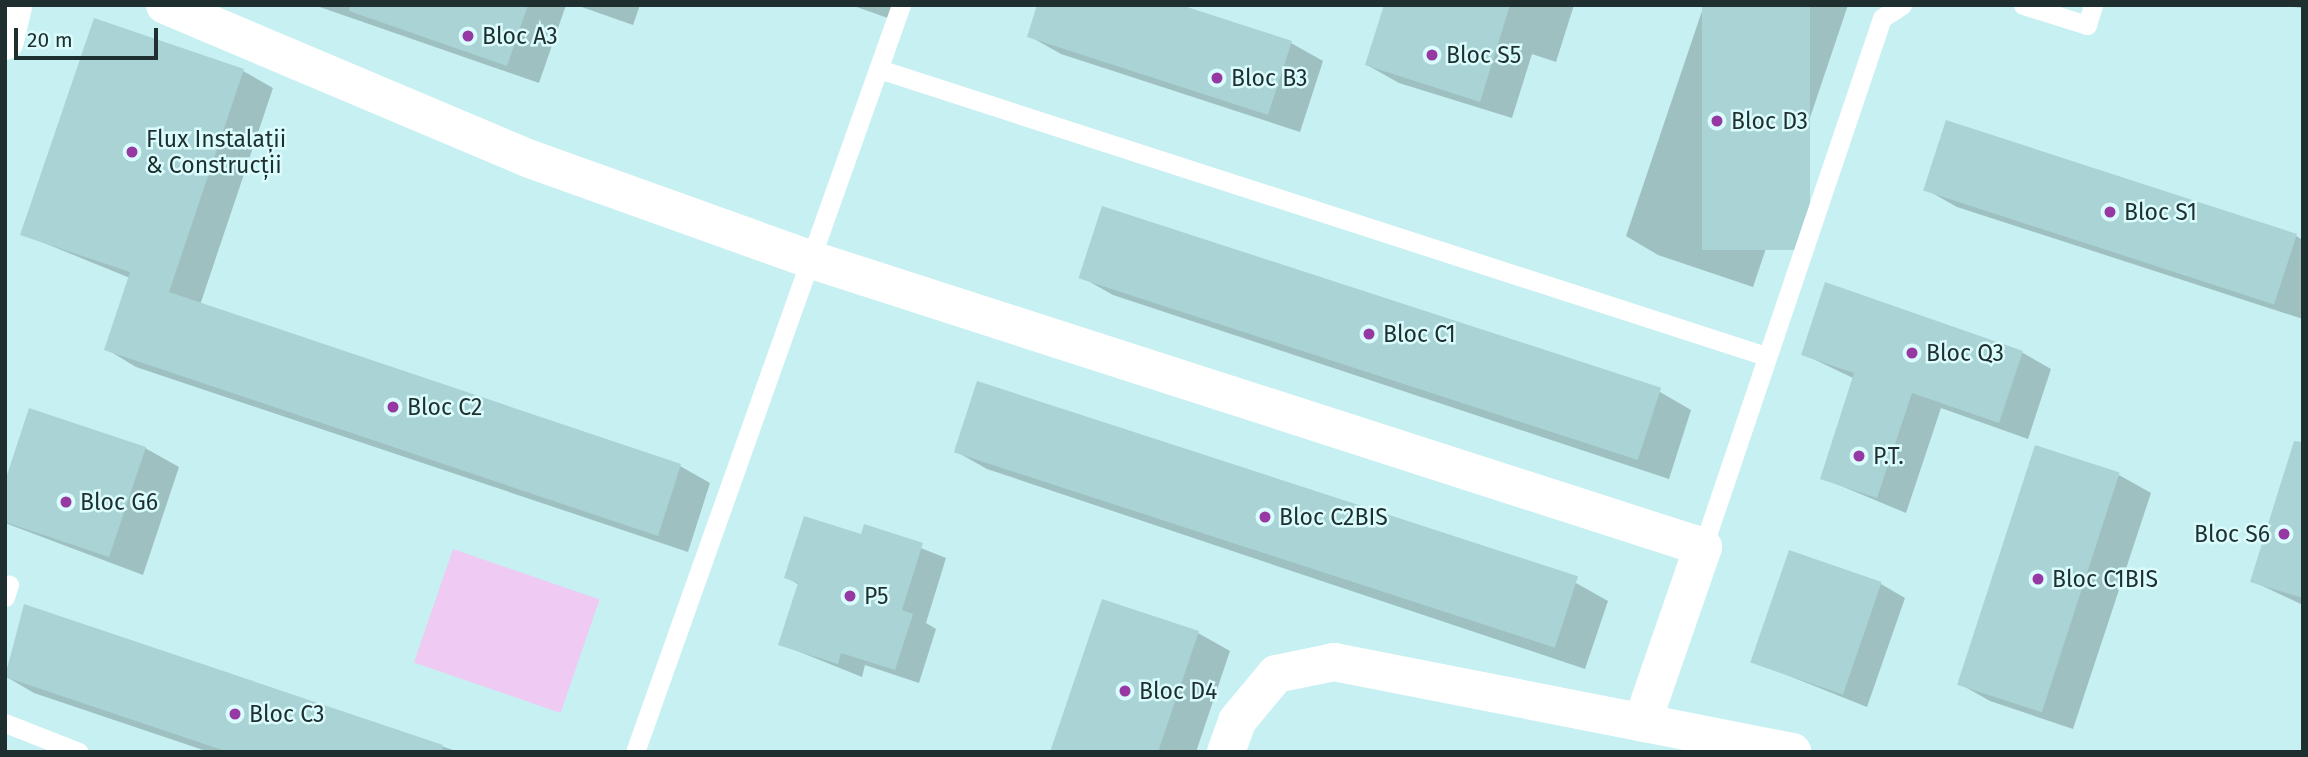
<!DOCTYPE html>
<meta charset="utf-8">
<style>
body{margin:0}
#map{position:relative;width:2308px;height:757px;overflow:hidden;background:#c7f0f2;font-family:"Fira Sans",sans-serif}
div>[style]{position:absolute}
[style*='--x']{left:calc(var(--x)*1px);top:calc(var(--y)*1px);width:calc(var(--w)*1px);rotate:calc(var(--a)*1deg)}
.green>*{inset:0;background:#efcaf3;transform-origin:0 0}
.shadow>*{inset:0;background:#0003}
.building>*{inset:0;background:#aad3d5;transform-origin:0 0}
.service>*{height:19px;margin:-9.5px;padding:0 9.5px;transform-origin:9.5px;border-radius:9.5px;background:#fff}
.minor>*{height:38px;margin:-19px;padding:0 19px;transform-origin:19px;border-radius:19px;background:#fff}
.secondary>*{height:38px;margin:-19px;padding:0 19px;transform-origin:19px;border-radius:19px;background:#fff}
.dots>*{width:19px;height:19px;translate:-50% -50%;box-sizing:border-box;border:4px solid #dbfcfd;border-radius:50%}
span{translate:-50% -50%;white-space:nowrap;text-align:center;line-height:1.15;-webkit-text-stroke:5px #dbfcfd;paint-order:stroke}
.poi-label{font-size:23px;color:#1f2f30}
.left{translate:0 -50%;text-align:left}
.right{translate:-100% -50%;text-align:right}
.frame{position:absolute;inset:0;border:7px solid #1f2f30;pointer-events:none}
.scale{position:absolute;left:14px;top:28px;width:144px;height:32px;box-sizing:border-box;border:4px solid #1f2f30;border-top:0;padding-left:9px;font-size:21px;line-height:24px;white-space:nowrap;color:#1f2f30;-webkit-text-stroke:5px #dbfcfd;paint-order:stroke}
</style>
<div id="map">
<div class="green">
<div style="left:453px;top:549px;width:155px;height:120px;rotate:19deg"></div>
</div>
<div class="shadow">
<div style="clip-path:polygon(314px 5px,566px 5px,539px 83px)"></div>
<div style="clip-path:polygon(576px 5px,640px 5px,633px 25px)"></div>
<div style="clip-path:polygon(851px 5px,908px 5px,902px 23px)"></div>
<div style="clip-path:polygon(1386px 5px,1574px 5px,1556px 62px,1532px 54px,1512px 118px,1399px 83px,1367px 65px)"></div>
<div style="clip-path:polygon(1704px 5px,1848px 5px,1753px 287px,1658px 255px,1626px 236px)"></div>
<div style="clip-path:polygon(2303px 5px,2303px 8px,2275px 5px)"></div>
<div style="clip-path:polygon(95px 21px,243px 71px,273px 88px,200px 305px,680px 466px,710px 483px,688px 552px,136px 367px,106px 349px,130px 278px,22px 234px)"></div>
<div style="clip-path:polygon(1029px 36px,1291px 43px,1323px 61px,1300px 132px,1061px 54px)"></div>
<div style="clip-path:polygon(1925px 189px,2296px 236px,2303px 240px,2303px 319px,1957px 207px)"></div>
<div style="clip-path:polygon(1104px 209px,1660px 392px,1691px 410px,1669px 479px,1113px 295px,1081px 277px)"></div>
<div style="clip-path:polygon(1826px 285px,2023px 353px,2051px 369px,2028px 439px,1941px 408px,1906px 513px,1822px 478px,1855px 379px,1803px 354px)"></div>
<div style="clip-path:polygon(145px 448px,179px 467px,143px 575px,5px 523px,5px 487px)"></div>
<div style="clip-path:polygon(955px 451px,1576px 583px,1608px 601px,1585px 669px,987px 469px)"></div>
<div style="clip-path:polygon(2119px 475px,2151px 493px,2073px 729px,1990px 701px,1958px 683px)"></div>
<div style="clip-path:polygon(2303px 487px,2303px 605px,2252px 581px)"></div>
<div style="clip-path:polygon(865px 526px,946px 558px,926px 623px,936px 629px,919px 683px,865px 665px,862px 677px,780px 644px,799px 585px,786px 577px,862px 536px)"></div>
<div style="clip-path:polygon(1881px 584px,1905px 598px,1867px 707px,1752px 661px)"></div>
<div style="clip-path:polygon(25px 606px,459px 752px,209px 752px,34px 693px,5px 676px)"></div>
<div style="clip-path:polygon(1198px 633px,1230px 651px,1196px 752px,1052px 752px)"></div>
</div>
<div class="building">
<div style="clip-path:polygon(350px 5px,528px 5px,507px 66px,349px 11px)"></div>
<div style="clip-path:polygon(1037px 5px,1181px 5px,1292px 41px,1268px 115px,1027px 37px)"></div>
<div style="clip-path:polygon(1384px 5px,1510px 5px,1480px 102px,1365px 65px)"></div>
<div style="left:1702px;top:5px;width:108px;height:245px"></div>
<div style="clip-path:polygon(94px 18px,244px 69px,169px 292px,681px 464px,658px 536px,104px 350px,130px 272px,20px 235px)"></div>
<div style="left:1946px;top:120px;width:369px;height:74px;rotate:18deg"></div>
<div style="left:1102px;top:206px;width:588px;height:76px;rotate:18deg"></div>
<div style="clip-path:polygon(1825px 282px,2023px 351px,1999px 423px,1912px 393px,1877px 498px,1820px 479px,1854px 373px,1801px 355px)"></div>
<div style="left:977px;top:381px;width:632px;height:75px;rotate:18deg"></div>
<div style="clip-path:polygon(29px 408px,146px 447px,109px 557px,5px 522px,5px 481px)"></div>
<div style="clip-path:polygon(2294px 441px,2303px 442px,2303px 598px,2250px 582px)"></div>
<div style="left:2035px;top:445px;width:89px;height:252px;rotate:18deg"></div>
<div style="clip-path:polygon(804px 516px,861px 534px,864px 524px,923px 543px,902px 610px,913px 614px,895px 670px,841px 653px,838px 664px,778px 645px,798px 583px,784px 578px)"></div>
<div style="left:1789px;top:550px;width:98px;height:119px;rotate:19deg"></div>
<div style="clip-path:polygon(1102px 599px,1199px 631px,1158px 752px,1050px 752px)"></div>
<div style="clip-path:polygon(24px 604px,443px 745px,442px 752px,228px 752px,5px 677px)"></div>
</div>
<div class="service">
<div style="--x:2023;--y:5;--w:67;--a:17.4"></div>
<div style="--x:2087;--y:25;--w:21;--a:-73"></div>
<div style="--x:879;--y:69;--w:932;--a:17.93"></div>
<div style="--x:1703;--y:547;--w:558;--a:-71.31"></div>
<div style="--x:1882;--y:18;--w:24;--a:-33"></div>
<div style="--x:5;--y:597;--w:13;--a:-72"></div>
<div style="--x:5;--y:723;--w:79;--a:21.4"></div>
<div style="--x:635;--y:752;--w:793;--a:-70.4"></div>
</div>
<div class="minor">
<div style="--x:165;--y:5;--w:396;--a:22.9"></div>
<div style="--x:530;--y:159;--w:300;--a:19.7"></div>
<div style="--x:812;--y:260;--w:936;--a:17.85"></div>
<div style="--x:1703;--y:547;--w:186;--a:109.1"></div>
<div style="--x:1226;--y:752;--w:33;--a:-70"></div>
<div style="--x:1237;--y:721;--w:61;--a:-50.3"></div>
<div style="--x:1276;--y:674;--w:59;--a:-11.7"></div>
<div style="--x:1334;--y:662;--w:467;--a:11.1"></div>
</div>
<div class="secondary">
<div style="--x:5;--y:41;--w:37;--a:-77"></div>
</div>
<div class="dots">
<div style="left:468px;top:36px;background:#9639a2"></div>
<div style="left:1432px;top:55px;background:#9639a2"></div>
<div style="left:1217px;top:78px;background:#9639a2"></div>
<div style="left:1717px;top:121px;background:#9639a2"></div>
<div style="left:132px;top:152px;background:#9639a2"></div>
<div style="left:2110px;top:212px;background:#9639a2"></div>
<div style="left:1369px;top:334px;background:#9639a2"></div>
<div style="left:1912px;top:353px;background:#9639a2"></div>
<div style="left:393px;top:407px;background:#9639a2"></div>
<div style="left:1859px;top:456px;background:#9639a2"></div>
<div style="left:66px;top:502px;background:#9639a2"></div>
<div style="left:1265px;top:517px;background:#9639a2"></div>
<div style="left:2284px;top:534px;background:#9639a2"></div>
<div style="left:2038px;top:579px;background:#9639a2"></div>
<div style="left:850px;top:596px;background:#9639a2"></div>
<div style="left:1125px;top:691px;background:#9639a2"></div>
<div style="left:235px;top:714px;background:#9639a2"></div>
</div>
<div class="poi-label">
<span class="left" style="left:482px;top:36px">Bloc A3</span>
<span class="left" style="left:1446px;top:55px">Bloc S5</span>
<span class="left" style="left:1231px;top:78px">Bloc B3</span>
<span class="left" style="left:1731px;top:121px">Bloc D3</span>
<span class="left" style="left:146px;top:152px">Flux Instalații<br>&amp; Construcții</span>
<span class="left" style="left:2124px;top:212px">Bloc S1</span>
<span class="left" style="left:1383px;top:334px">Bloc C1</span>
<span class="left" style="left:1926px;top:353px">Bloc Q3</span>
<span class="left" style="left:407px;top:407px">Bloc C2</span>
<span class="left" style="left:1873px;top:456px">P.T.</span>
<span class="left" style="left:80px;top:502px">Bloc G6</span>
<span class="left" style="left:1279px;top:517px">Bloc C2BIS</span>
<span class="right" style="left:2270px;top:534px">Bloc S6</span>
<span class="left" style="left:2052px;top:579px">Bloc C1BIS</span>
<span class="left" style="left:864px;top:596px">P5</span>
<span class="left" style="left:1139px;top:691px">Bloc D4</span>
<span class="left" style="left:249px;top:714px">Bloc C3</span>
</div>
<div class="frame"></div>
<div class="scale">20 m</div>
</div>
